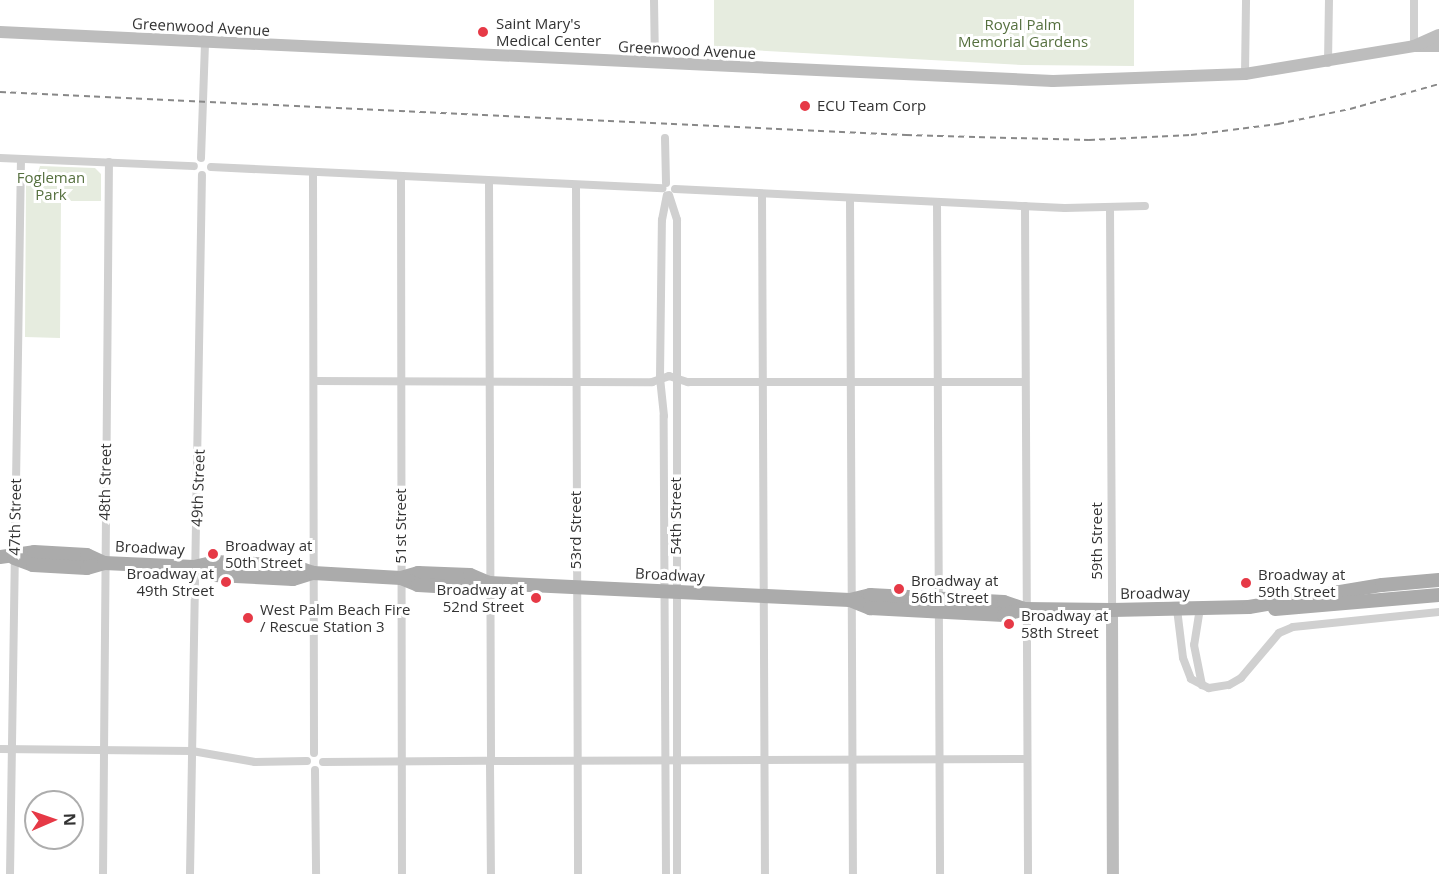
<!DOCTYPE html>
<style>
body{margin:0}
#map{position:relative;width:1439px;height:874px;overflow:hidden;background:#fff;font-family:"Open Sans",sans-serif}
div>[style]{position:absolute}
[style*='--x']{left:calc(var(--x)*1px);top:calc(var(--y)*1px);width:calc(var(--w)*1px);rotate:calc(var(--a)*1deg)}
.green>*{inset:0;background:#e6ecdf}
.street>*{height:8px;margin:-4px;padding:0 4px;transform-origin:4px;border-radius:4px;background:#d0d0d0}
.secondary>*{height:12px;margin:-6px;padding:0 6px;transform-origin:6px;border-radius:6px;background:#bdbdbd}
.primary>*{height:14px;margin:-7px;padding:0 7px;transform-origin:7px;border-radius:7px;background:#ababab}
.rail>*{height:2px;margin-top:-1px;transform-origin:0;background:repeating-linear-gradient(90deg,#888 0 6px,transparent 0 10.5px)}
.dots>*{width:16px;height:16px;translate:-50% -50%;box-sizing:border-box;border:3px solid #fff;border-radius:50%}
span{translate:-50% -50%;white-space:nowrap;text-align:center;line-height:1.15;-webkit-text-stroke:6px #fff;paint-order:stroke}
.poi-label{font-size:15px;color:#333}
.left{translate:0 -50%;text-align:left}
.right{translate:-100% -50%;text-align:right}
.park-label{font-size:15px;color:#56703f}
.street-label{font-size:15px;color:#333}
.north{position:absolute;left:24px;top:790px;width:60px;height:60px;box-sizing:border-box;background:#fff;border:2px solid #adadad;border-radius:50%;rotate:88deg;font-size:16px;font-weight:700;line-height:24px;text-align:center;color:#333}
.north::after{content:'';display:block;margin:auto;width:21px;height:27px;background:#e63946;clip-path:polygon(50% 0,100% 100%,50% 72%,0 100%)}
</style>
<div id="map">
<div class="green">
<div style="clip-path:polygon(714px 0,1134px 0,1134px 66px,1022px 65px,714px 48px)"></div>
<div style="clip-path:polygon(40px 166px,95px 168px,101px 174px,101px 201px,61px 201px,60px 338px,25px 337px,26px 183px,37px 175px)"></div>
</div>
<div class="street">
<div style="--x:654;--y:0;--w:63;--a:89.1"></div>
<div style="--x:1414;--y:0;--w:46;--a:90"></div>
<div style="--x:1328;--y:63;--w:63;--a:-89.1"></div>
<div style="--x:1245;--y:74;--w:74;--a:-89.2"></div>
<div style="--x:665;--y:138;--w:45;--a:88.7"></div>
<div style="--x:0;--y:158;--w:194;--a:2.4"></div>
<div style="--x:201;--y:158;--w:117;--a:-88"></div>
<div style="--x:211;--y:167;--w:452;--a:2.7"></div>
<div style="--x:313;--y:173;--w:580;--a:89.9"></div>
<div style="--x:401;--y:177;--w:697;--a:89.92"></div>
<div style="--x:489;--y:181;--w:576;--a:89.8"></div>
<div style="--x:576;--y:185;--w:689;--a:89.83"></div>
<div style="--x:675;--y:189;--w:390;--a:2.8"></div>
<div style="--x:1065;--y:208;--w:80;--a:-1.4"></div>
<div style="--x:762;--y:194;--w:680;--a:89.75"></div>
<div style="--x:669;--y:195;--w:26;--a:72"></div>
<div style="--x:677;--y:220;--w:654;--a:90"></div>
<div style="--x:850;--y:198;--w:676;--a:89.75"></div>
<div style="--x:937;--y:202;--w:672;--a:89.74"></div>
<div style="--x:1025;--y:206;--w:668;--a:89.74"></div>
<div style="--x:1110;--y:207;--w:403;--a:89.7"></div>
<div style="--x:314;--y:381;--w:338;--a:0.2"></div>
<div style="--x:652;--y:382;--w:18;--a:-19"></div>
<div style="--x:669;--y:376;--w:20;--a:18"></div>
<div style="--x:688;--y:382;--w:337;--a:0"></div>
<div style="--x:1200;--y:608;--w:37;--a:99"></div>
<div style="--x:1194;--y:645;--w:41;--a:78.7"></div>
<div style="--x:1177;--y:609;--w:49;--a:83"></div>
<div style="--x:1183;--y:658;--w:22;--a:69"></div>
<div style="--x:1191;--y:679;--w:20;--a:27"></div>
<div style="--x:1209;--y:688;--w:20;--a:-9"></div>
<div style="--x:1229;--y:685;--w:14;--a:-30"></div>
<div style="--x:1241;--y:678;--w:59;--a:-49.8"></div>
<div style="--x:1279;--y:633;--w:15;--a:-23"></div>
<div style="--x:1293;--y:627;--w:147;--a:-5.9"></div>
<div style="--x:0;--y:749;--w:192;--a:0.6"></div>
<div style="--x:192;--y:751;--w:64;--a:9.9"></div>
<div style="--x:255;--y:762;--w:52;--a:-1.1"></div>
<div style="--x:494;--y:761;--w:533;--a:-0.21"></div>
<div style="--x:323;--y:762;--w:163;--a:-0.4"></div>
<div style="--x:490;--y:765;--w:109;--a:89.5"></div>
<div style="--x:315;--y:770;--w:104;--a:89.4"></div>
<div style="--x:10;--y:874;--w:715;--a:-89.12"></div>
<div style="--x:103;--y:874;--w:712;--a:-89.52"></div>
<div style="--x:190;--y:874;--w:699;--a:-89.02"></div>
<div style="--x:666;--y:874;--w:458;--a:-90.3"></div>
<div style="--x:664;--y:416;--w:39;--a:-96"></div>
<div style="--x:660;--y:377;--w:157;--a:-89.3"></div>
<div style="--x:662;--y:220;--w:25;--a:-79"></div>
</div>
<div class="secondary">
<div style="--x:0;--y:32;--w:1054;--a:2.66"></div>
<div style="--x:1053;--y:81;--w:192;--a:-2.1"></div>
<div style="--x:1245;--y:74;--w:171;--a:-9.4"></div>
<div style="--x:1414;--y:46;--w:25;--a:0"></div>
<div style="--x:1414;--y:46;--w:27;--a:-24"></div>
<div style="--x:1112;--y:610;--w:264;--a:89.8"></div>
</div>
<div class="primary">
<div style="--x:0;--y:557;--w:34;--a:-8"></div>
<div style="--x:34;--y:552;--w:53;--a:3.2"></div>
<div style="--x:87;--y:555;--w:19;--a:25"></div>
<div style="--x:14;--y:558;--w:20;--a:20"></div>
<div style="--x:33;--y:565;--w:54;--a:3.2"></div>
<div style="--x:87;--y:568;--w:18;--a:-16"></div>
<div style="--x:104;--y:563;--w:90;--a:2.5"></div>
<div style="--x:194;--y:567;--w:22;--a:-13"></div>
<div style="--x:215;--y:562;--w:78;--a:2.9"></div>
<div style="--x:293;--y:566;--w:21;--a:19"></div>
<div style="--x:194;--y:567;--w:22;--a:21"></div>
<div style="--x:215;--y:575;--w:78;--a:2.9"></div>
<div style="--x:293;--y:579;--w:21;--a:-17"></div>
<div style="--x:313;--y:573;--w:88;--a:3.3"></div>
<div style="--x:401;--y:578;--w:18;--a:-16"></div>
<div style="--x:418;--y:573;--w:52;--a:2.2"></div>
<div style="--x:470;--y:575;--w:21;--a:23"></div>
<div style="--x:401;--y:578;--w:18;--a:22"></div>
<div style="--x:418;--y:585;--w:52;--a:3.3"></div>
<div style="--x:470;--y:588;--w:20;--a:-15"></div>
<div style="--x:489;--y:583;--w:361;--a:2.7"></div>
<div style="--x:850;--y:600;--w:21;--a:-14"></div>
<div style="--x:870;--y:595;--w:134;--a:3"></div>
<div style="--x:1004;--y:602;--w:21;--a:19"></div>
<div style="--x:1024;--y:609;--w:88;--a:0.7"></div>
<div style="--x:1112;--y:610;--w:137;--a:-1.3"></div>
<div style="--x:1249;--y:607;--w:135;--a:-9.4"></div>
<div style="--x:1382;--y:585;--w:57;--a:-5"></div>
<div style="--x:850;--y:600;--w:22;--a:22"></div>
<div style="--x:870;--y:608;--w:134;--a:3"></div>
<div style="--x:1004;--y:615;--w:21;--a:-17"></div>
<div style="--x:1275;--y:609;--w:165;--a:-4.9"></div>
</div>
<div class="rail">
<div style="--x:0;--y:92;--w:907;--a:2.72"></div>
<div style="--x:906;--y:135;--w:183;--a:1.6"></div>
<div style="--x:1089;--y:140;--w:102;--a:-2.8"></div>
<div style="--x:1191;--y:135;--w:88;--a:-7.2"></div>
<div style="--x:1278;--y:124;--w:74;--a:-11.8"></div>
<div style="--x:1350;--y:109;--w:92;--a:-15.7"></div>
</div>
<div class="dots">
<div style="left:483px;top:32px;background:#e63946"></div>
<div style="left:805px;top:106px;background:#e63946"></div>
<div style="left:213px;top:554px;background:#e63946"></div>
<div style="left:226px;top:582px;background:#e63946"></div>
<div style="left:1246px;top:583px;background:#e63946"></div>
<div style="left:899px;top:589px;background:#e63946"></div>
<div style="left:536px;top:598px;background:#e63946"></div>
<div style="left:248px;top:618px;background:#e63946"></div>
<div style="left:1009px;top:624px;background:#e63946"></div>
</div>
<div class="poi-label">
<span class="left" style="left:496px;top:32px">Saint Mary's<br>Medical Center</span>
<span class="left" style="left:817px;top:106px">ECU Team Corp</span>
<span class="left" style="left:225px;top:554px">Broadway at<br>50th Street</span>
<span class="right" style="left:214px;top:582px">Broadway at<br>49th Street</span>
<span class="left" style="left:1258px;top:583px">Broadway at<br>59th Street</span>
<span class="left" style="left:911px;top:589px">Broadway at<br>56th Street</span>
<span class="right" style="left:524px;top:598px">Broadway at<br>52nd Street</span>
<span class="left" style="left:260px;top:618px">West Palm Beach Fire<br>/ Rescue Station 3</span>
<span class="left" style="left:1021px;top:624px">Broadway at<br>58th Street</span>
</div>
<div class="park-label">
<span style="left:1023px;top:33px">Royal Palm<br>Memorial Gardens</span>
<span style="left:51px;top:186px">Fogleman<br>Park</span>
</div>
<div class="street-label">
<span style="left:201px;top:27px;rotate:3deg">Greenwood Avenue</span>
<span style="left:687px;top:50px;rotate:3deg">Greenwood Avenue</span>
<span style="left:105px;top:482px;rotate:-89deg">48th Street</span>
<span style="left:198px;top:488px;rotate:-88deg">49th Street</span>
<span style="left:676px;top:516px;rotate:-90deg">54th Street</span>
<span style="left:15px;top:517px;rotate:-89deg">47th Street</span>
<span style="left:401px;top:526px;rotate:-90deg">51st Street</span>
<span style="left:576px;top:530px;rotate:-90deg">53rd Street</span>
<span style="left:1097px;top:541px;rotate:-90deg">59th Street</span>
<span style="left:150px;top:548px;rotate:3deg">Broadway</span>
<span style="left:670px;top:575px;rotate:3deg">Broadway</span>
<span style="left:1155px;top:593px;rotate:-1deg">Broadway</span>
</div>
<div class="north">N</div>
</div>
